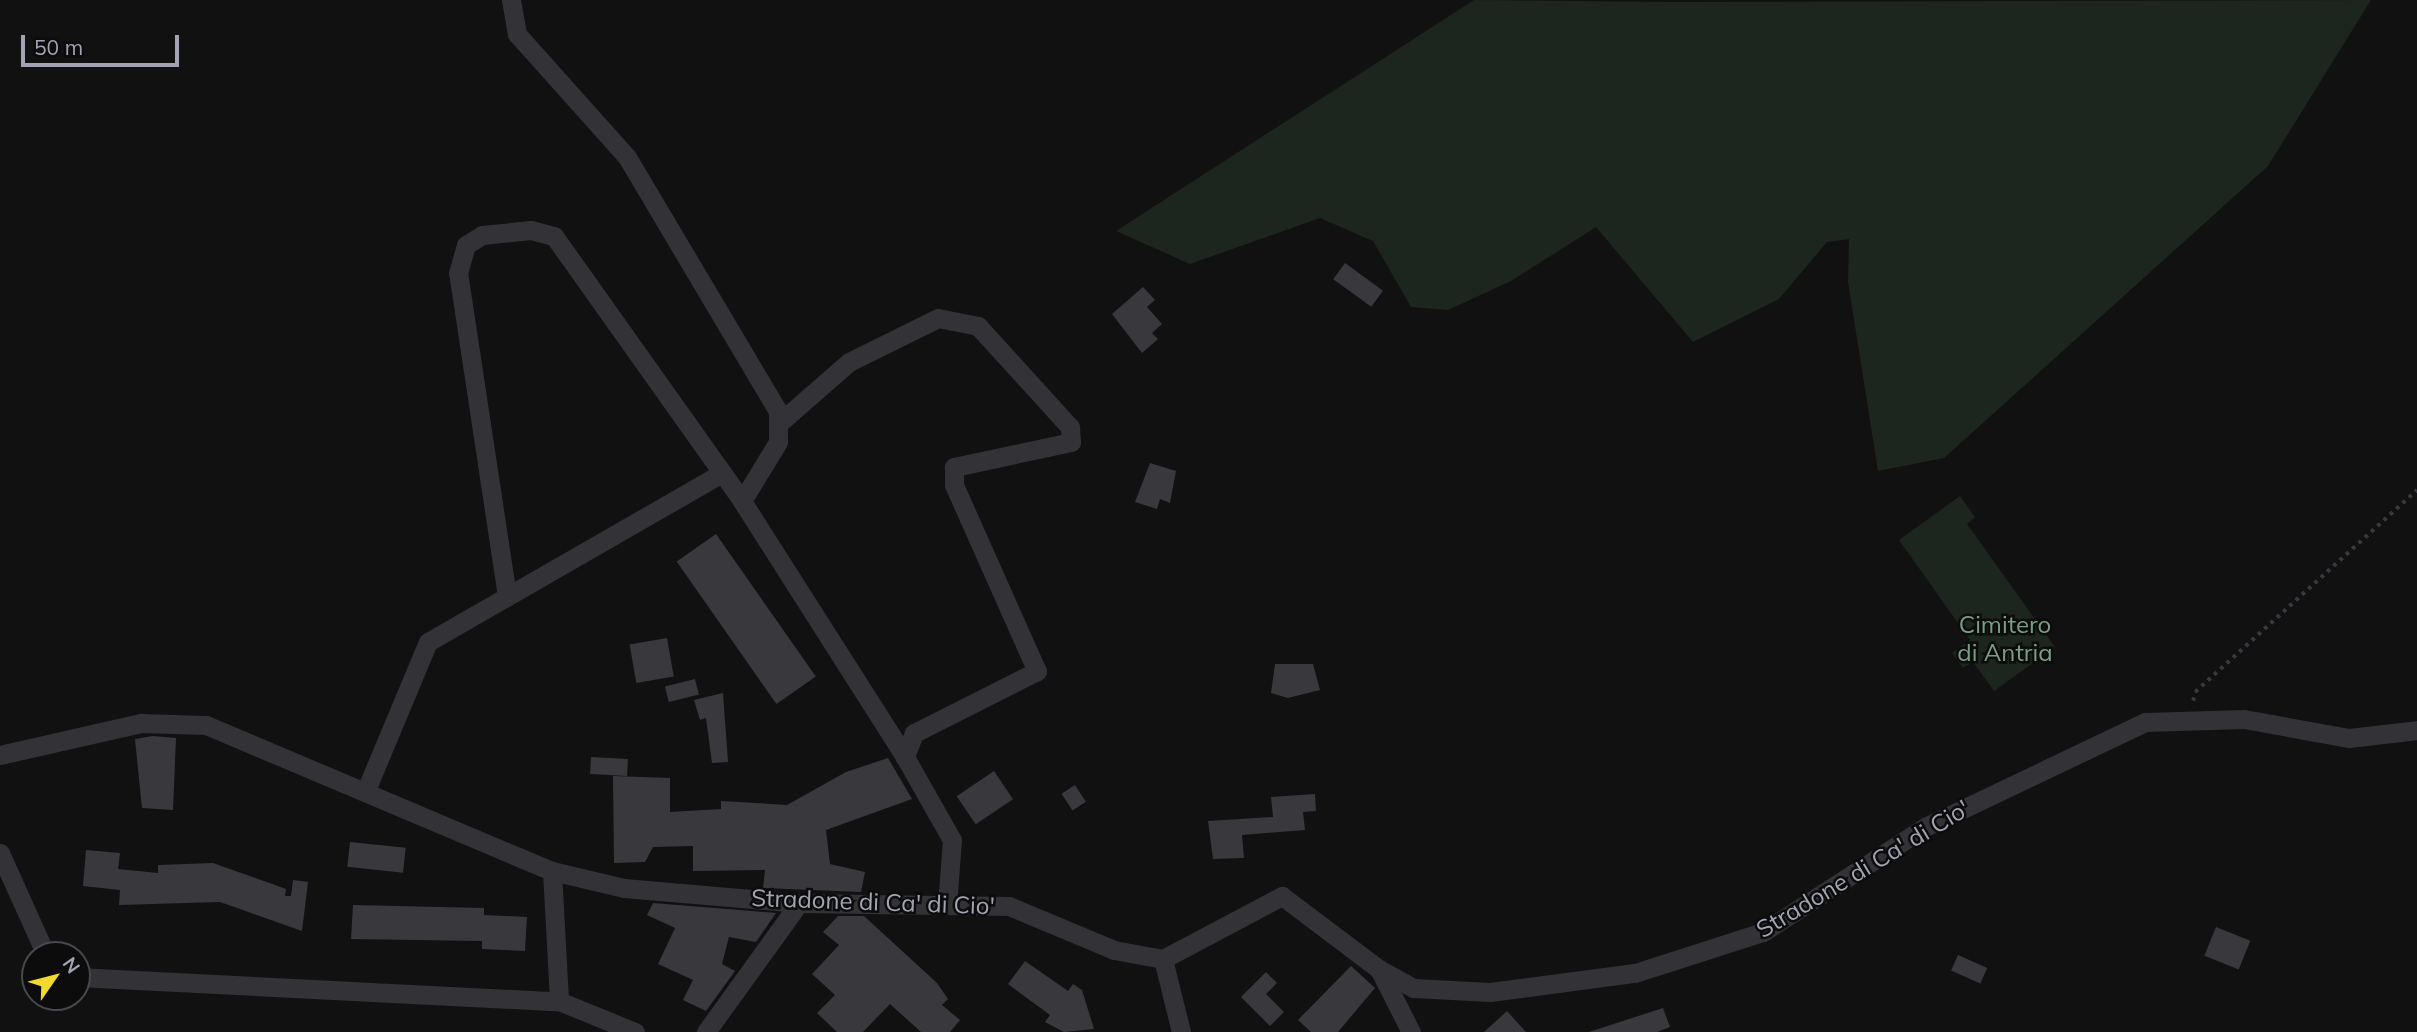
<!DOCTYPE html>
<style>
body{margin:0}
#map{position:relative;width:2417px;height:1032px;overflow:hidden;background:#111112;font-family:Mulish,sans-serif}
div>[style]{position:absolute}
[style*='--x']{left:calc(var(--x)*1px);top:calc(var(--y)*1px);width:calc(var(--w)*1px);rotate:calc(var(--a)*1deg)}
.green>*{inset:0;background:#1d251f}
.building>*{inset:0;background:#39383d;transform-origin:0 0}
.path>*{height:3.5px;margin-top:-1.75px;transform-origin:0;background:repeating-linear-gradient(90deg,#38383e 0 3.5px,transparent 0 8.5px)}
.minor>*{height:19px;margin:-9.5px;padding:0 9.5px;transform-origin:9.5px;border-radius:9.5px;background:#323237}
span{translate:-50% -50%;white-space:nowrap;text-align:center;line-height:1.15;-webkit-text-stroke:5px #0c0c0d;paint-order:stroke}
.park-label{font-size:24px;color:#799e84}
.street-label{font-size:24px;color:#a2a4b3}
.north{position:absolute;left:21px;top:941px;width:70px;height:70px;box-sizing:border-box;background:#0c0c0d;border:2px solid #48494f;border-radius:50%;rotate:55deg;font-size:19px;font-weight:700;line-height:28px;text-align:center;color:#a2a4b3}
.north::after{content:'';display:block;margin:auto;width:24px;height:32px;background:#f0da2c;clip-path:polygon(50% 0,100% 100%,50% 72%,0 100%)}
.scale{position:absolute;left:21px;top:35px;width:158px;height:32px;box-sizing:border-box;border:4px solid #a2a4b3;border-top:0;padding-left:9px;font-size:21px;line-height:24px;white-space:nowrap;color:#a2a4b3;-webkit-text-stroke:5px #0c0c0d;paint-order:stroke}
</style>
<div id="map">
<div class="green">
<div style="clip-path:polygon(1474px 0,1672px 2px,2371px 0,2268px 166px,1944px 458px,1878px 471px,1848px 282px,1849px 239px,1827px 242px,1779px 299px,1693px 342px,1596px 227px,1511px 281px,1448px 310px,1411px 307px,1373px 241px,1320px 218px,1190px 264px,1116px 231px)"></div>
<div style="clip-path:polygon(1960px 496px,1975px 517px,1967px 524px,2055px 647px,1994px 691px,1973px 662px,1963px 668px,1952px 653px,1970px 640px,1899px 540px)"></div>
</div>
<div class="building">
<div style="left:1345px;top:263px;width:47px;height:20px;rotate:36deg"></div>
<div style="clip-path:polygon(1143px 287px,1155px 300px,1147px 307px,1162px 324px,1152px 333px,1158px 339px,1142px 353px,1112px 314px)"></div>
<div style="clip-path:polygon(1150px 463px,1176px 471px,1170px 503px,1160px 499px,1157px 509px,1135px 502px)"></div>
<div style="left:716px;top:534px;width:174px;height:48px;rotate:55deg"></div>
<div style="left:667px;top:638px;width:39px;height:38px;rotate:80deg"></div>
<div style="clip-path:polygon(1275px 664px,1313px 664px,1320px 690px,1288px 698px,1271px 693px)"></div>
<div style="left:695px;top:679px;width:16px;height:31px;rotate:76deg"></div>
<div style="clip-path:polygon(723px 693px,728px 762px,712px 763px,706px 718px,700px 720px,694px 700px)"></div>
<div style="clip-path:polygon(153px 736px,176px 738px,173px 810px,142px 808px,135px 739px)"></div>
<div style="left:591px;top:757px;width:37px;height:17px;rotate:3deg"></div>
<div style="clip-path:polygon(888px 758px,912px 799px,826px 830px,830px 864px,865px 872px,861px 892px,763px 888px,765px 870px,693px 871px,693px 846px,653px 847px,645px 862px,614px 863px,613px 776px,670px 778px,670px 812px,721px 809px,721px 801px,787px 805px,846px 772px)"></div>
<div style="left:994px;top:771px;width:34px;height:45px;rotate:56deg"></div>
<div style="left:1075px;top:785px;width:20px;height:16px;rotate:57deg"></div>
<div style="clip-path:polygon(1315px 794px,1316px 811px,1303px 812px,1305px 830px,1242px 835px,1244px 858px,1213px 859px,1208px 821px,1273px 817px,1271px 797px)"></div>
<div style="left:350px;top:842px;width:56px;height:25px;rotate:6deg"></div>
<div style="clip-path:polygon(86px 850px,120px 853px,118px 869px,158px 873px,158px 865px,213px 863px,286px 889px,285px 896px,291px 896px,293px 880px,308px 882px,302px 931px,220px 902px,119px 905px,120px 890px,83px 886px)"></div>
<div style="clip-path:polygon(653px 903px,776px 913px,756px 942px,729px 937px,722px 964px,735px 971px,706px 1011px,683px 1000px,693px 980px,658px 964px,675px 928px,647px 915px)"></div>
<div style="clip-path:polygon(353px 905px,484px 908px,484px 915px,527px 917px,525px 951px,482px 949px,482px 941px,351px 939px)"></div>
<div style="clip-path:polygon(838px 916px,864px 916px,937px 983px,948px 999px,942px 1005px,960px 1020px,950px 1032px,921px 1032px,890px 1004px,863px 1032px,837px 1032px,817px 1013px,835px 995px,812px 974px,839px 945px,823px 932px)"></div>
<div style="left:2216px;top:927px;width:37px;height:31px;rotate:22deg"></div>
<div style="left:1958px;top:955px;width:32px;height:17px;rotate:24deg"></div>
<div style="clip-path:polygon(1025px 961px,1068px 991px,1073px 984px,1082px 990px,1094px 1029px,1064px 1032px,1045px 1022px,1050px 1015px,1008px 984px)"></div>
<div style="clip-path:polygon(1351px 966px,1375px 988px,1338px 1032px,1311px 1032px,1298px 1020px)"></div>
<div style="clip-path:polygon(1266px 972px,1277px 983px,1266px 994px,1284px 1012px,1270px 1026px,1241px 997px)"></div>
<div style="clip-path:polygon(1663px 1008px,1670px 1027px,1657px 1032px,1589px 1032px)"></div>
<div style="clip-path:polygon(1507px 1011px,1526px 1032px,1484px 1032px)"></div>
</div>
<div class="path">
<div style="--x:2193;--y:701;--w:9;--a:-77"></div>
<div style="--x:2195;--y:692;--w:300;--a:-42.3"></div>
</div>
<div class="minor">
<div style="--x:511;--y:0;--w:35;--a:80"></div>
<div style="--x:517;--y:34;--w:165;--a:48.2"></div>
<div style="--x:627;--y:157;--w:295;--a:59.3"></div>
<div style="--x:778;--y:411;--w:31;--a:90"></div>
<div style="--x:778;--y:442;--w:69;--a:121.4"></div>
<div style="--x:778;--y:424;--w:94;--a:-41.1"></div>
<div style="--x:849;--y:362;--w:99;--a:-26.3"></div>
<div style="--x:938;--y:318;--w:41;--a:11.3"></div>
<div style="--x:978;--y:326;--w:137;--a:47.7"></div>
<div style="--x:1070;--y:427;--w:15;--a:86"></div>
<div style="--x:1071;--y:442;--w:120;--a:167.9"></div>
<div style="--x:954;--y:467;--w:18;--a:90"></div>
<div style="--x:954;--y:485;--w:204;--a:66"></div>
<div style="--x:1037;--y:671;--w:138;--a:153.2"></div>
<div style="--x:914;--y:733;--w:26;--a:111"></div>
<div style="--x:905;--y:757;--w:95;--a:60.5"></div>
<div style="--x:952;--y:840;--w:65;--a:94.4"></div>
<div style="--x:507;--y:596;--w:327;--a:-98.6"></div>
<div style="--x:458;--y:273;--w:29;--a:-74"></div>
<div style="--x:466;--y:245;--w:19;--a:-32"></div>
<div style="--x:482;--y:235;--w:49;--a:-5.8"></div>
<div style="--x:531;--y:230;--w:24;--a:15"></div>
<div style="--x:554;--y:236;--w:325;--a:54.6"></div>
<div style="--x:742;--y:501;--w:303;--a:57.5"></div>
<div style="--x:0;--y:755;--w:145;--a:-12.8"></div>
<div style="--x:141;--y:723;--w:65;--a:1.8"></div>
<div style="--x:206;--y:725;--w:376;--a:22.9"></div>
<div style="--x:552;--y:871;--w:74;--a:13.3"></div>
<div style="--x:624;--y:888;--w:176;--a:4.9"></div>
<div style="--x:799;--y:903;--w:210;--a:0.8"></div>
<div style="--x:1009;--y:906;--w:114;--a:22.7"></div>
<div style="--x:1114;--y:950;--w:50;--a:10.4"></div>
<div style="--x:1163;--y:959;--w:135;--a:-27.9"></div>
<div style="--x:1282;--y:896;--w:121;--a:37"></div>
<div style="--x:1379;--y:969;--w:39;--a:29"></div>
<div style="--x:1413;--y:988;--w:77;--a:3"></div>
<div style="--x:1490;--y:992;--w:146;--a:-7.5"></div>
<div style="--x:1635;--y:973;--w:134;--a:-17.8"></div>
<div style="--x:1763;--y:932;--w:195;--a:-32.9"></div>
<div style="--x:1927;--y:826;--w:242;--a:-25.5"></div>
<div style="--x:2145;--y:722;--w:99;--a:-1.7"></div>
<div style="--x:2244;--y:719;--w:107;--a:10.3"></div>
<div style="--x:2349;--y:738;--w:68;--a:-6.7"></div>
<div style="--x:366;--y:790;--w:160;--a:-67.3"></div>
<div style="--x:428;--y:642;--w:335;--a:-29.9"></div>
<div style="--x:0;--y:853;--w:112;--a:65.7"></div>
<div style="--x:552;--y:871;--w:130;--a:86.9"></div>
<div style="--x:1163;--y:959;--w:75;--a:76.1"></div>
<div style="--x:1379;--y:969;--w:71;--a:63.1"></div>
<div style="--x:77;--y:977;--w:483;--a:2.9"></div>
<div style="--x:559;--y:1001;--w:82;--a:22.2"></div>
<div style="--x:706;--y:1032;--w:159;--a:-54.2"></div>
</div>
<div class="park-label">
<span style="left:2005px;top:639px">Cimitero<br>di Antria</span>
</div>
<div class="street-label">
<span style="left:1863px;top:869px;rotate:-31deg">Stradone di Ca' di Cio'</span>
<span style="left:873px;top:902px;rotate:2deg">Stradone di Ca' di Cio'</span>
</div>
<div class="north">N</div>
<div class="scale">50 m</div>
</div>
